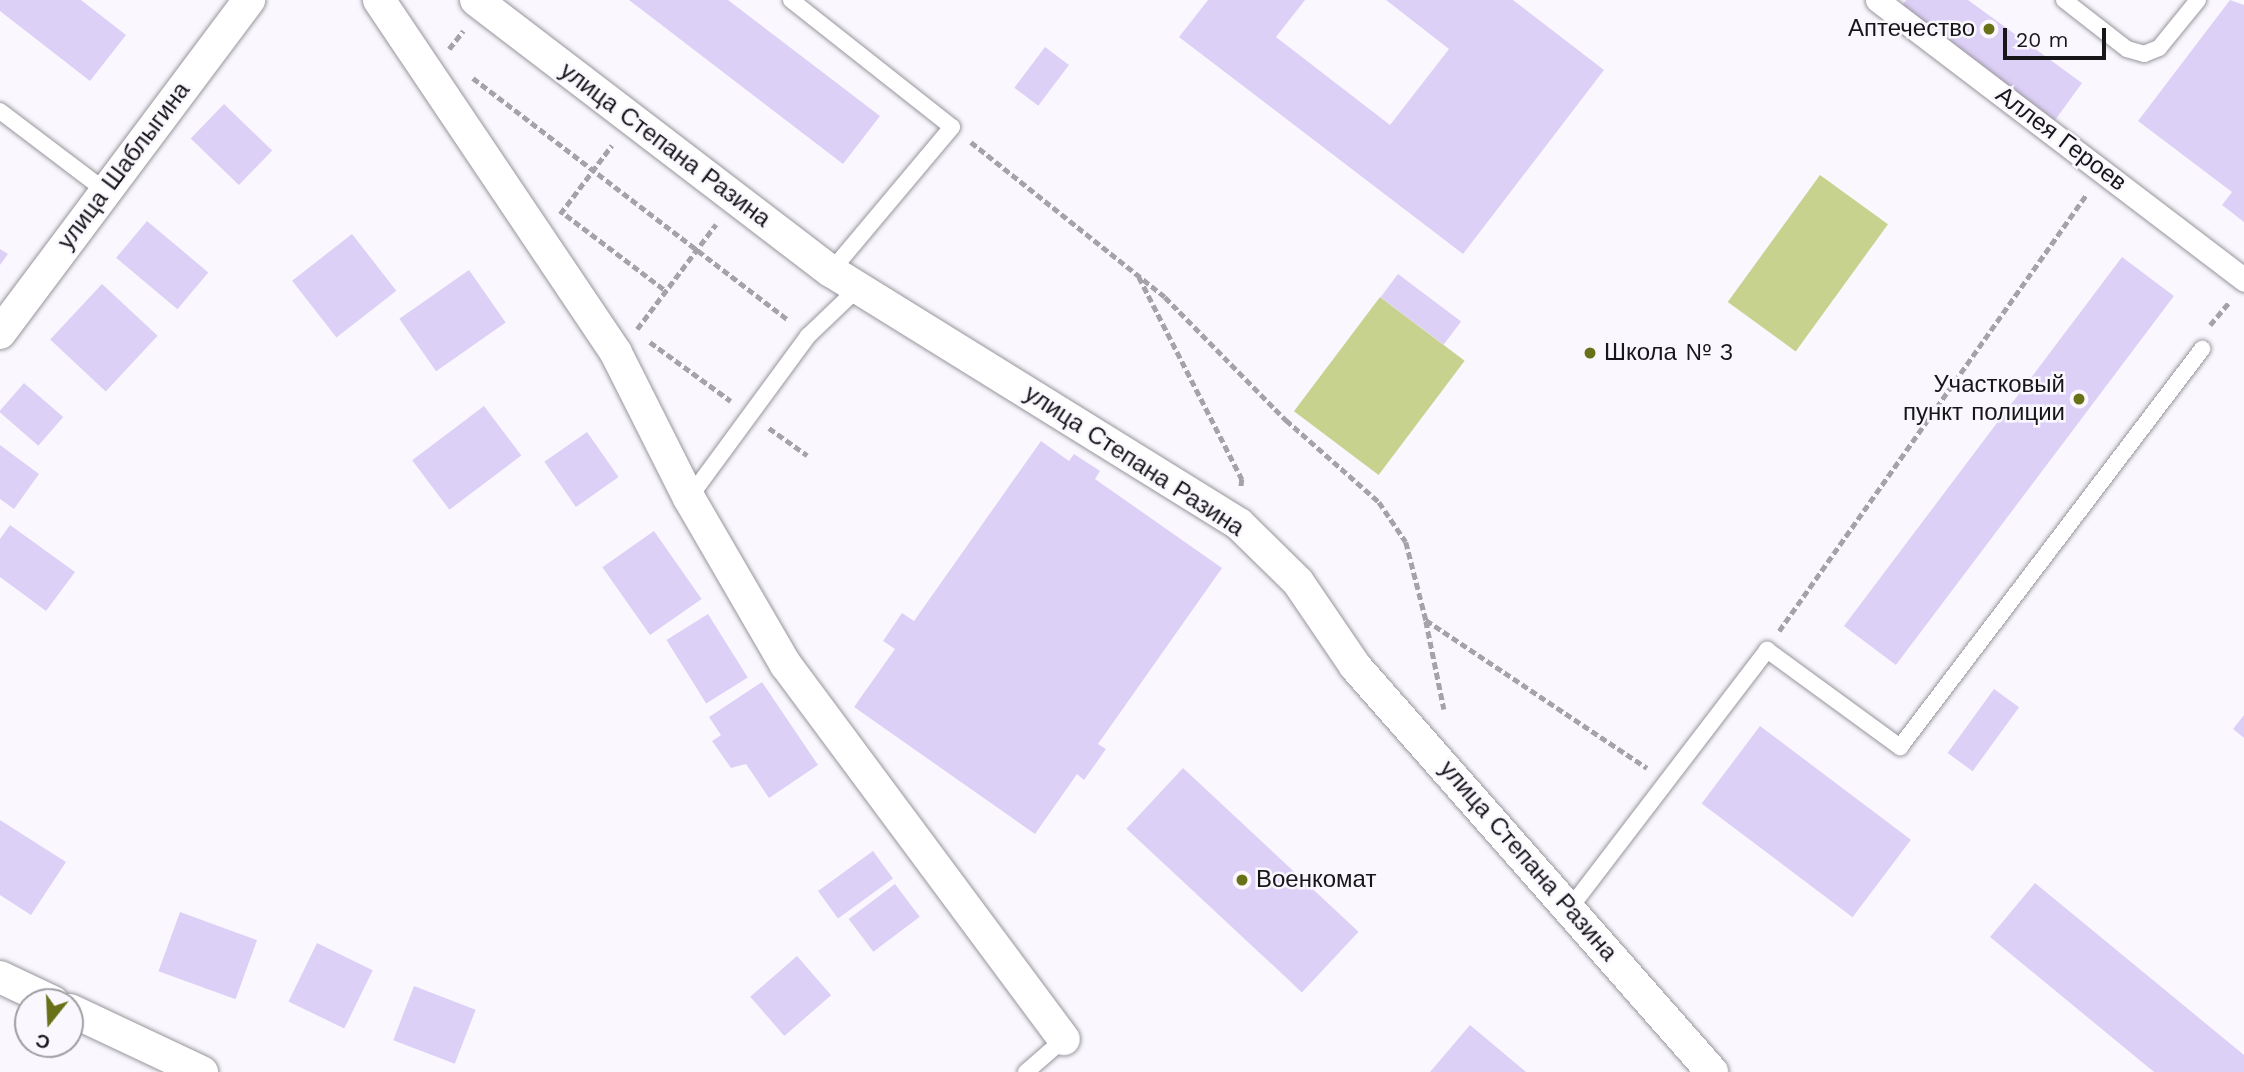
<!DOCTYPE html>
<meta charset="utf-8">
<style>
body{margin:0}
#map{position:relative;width:2244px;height:1072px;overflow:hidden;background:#faf8fe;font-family:"Work Sans",sans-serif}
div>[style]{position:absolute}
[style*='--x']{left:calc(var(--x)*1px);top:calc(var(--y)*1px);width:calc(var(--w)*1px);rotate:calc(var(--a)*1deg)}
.green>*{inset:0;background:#c8d28f;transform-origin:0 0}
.building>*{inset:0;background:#ddd0f7;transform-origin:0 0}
.path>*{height:4.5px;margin-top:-2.25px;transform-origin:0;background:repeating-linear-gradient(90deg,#a5a3a8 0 7px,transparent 0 10.5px)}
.roads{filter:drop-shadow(0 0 2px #98959d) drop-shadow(0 0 2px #98959d)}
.service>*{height:16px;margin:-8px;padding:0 8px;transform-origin:8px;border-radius:8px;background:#fff}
.pedestrian>*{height:23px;margin:-11.5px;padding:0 11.5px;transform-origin:11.5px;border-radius:11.5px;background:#fff}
.minor>*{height:32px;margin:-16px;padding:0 16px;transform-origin:16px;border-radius:16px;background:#fff}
.dots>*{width:19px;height:19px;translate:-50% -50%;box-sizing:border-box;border:4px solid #faf8fe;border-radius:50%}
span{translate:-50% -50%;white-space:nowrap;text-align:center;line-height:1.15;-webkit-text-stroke:5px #faf8fe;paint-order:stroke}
.poi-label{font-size:24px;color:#171619}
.right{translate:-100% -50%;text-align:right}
.left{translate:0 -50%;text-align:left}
.street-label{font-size:24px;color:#171619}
.north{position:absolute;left:14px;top:988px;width:70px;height:70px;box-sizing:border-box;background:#faf8fe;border:2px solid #9f9ea2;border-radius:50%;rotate:198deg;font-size:19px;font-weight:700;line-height:28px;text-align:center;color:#171619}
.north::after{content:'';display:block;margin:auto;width:24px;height:32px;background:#697118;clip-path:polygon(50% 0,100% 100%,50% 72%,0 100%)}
.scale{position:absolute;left:2003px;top:28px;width:103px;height:32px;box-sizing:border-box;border:4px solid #171619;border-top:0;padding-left:9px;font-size:21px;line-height:24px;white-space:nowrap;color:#171619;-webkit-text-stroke:5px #faf8fe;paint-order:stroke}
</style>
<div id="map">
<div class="green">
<div style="left:1820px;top:175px;width:84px;height:157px;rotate:36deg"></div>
<div style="left:1380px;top:297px;width:106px;height:143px;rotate:37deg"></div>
</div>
<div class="building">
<div style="clip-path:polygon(0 0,81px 0,126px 35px,90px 81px,0 11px)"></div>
<div style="clip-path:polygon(629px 0,728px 0,880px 116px,843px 164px)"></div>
<div style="clip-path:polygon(1208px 0,1305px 0,1276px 37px,1390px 125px,1449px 49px,1386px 0,1513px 0,1604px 70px,1463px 254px,1179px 37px)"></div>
<div style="clip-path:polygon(1906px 0,1968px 0,2082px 83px,2053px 123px,1898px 11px)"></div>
<div style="clip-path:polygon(2230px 0,2244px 5px,2244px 222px,2222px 205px,2232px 192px,2138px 121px)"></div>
<div style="left:1045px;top:47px;width:30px;height:51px;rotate:37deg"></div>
<div style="left:224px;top:104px;width:67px;height:48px;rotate:44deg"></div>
<div style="left:147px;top:221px;width:80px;height:48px;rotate:40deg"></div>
<div style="left:352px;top:234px;width:72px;height:76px;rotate:52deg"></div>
<div style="clip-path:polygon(0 249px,8px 254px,0 265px)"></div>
<div style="left:2122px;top:257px;width:65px;height:462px;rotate:37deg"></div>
<div style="left:469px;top:270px;width:64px;height:85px;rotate:55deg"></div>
<div style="left:1398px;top:274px;width:79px;height:29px;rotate:37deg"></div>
<div style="left:102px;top:284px;width:76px;height:76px;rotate:43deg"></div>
<div style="left:24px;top:383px;width:52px;height:38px;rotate:41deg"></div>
<div style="left:484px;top:406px;width:62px;height:90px;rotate:53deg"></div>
<div style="left:587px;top:432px;width:55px;height:52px;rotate:55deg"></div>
<div style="clip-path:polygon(1041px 441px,1069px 461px,1074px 454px,1100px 471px,1095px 479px,1222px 568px,1098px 744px,1106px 749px,1084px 780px,1077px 774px,1035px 834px,854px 707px,895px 649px,883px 641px,902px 613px,914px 621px)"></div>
<div style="clip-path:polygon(0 445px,39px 474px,14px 509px,0 499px)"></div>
<div style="clip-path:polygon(10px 525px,75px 572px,46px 611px,0 577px,0 539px)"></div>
<div style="left:654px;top:531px;width:83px;height:63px;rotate:55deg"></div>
<div style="left:708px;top:614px;width:75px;height:49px;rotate:58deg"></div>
<div style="clip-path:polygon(762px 682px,818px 765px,769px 798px,746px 764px,731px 768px,712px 741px,721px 735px,709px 717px)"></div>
<div style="left:1994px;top:689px;width:31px;height:79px;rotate:36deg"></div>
<div style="clip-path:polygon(2244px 715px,2244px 738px,2233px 729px)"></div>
<div style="left:1760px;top:726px;width:189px;height:97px;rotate:37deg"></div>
<div style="left:1183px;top:768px;width:240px;height:83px;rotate:43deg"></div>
<div style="clip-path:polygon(0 820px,66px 862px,31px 915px,0 895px)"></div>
<div style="left:873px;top:851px;width:34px;height:68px;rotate:54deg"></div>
<div style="clip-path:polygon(2035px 883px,2244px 1055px,2244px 1072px,2154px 1072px,1990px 937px)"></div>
<div style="left:895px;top:884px;width:41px;height:58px;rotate:53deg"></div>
<div style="left:180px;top:912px;width:82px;height:63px;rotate:20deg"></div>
<div style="left:317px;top:943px;width:62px;height:65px;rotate:26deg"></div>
<div style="left:797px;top:956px;width:52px;height:62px;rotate:49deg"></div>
<div style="left:414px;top:986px;width:66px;height:58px;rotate:21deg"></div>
<div style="clip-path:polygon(1470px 1025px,1526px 1072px,1430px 1072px)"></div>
</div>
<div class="path">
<div style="--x:449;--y:49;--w:23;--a:-52"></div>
<div style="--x:473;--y:78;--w:397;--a:37.5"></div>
<div style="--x:971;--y:142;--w:248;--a:38.6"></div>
<div style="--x:1165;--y:297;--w:173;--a:45.5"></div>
<div style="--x:1286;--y:420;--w:124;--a:41.4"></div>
<div style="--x:1379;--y:502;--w:48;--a:56"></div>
<div style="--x:1406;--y:542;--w:81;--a:75.6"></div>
<div style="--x:1426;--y:620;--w:266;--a:33.8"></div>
<div style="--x:560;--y:214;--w:86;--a:-53"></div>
<div style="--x:566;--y:215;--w:126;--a:37.2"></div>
<div style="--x:1139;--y:277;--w:227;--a:63"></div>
<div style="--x:1242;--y:479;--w:9;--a:96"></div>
<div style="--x:2210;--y:325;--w:30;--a:-50"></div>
<div style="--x:637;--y:329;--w:131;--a:-53"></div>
<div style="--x:650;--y:342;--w:100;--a:36.1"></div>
<div style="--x:769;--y:428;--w:47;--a:35.4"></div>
<div style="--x:1426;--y:621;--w:90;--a:78.4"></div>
<div style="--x:1779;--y:631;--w:533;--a:-54.85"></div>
</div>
<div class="roads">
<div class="service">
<div style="--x:791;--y:0;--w:205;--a:38.3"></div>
<div style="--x:952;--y:127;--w:188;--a:130"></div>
<div style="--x:2064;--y:0;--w:80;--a:37.9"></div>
<div style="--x:2127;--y:49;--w:18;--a:16"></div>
<div style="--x:2144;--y:54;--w:16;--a:-22"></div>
<div style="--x:2159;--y:48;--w:62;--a:-50.9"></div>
<div style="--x:0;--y:111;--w:131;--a:37.2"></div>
<div style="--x:689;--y:498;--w:201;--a:-53.7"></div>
<div style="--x:808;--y:336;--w:69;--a:-43.8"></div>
<div style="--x:1570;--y:908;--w:325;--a:-52.6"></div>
<div style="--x:1767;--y:650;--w:165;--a:36.1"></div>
<div style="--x:1900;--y:747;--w:500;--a:-52.8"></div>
<div style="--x:1026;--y:1072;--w:50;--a:-41"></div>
</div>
<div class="pedestrian">
<div style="--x:1877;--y:0;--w:462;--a:37.3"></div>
</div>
<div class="minor">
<div style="--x:379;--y:0;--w:425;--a:56.1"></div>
<div style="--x:616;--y:353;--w:162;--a:63.3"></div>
<div style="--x:689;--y:498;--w:193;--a:59.9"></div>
<div style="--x:786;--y:665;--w:466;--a:53.4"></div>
<div style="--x:476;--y:0;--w:447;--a:37.4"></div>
<div style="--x:831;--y:271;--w:480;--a:31.8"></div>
<div style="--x:1239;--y:524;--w:83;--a:44.5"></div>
<div style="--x:1298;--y:582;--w:102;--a:55.8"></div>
<div style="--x:1355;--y:666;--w:541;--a:48.67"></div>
<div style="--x:0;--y:333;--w:416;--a:-53.2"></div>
<div style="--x:0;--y:977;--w:59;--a:25.3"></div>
<div style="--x:70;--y:1010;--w:146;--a:25.2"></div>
</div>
</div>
<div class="dots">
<div style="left:1989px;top:29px;background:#697118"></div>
<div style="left:1590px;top:353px;background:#697118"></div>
<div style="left:2079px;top:399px;background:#697118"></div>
<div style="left:1242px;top:880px;background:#697118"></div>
</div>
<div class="poi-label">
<span class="right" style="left:1975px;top:29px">Аптечество</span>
<span class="left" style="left:1604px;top:353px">Школа № 3</span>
<span class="right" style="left:2065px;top:399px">Участковый<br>пункт полиции</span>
<span class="left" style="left:1256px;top:880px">Военкомат</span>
</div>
<div class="street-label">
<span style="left:2061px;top:139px;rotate:37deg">Аллея Героев</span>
<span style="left:665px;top:145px;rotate:37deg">улица Степана Разина</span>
<span style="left:124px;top:166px;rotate:-53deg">улица Шаблыгина</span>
<span style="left:1134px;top:461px;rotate:33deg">улица Степана Разина</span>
<span style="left:1528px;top:861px;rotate:49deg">улица Степана Разина</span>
</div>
<div class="north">С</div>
<div class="scale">20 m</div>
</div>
